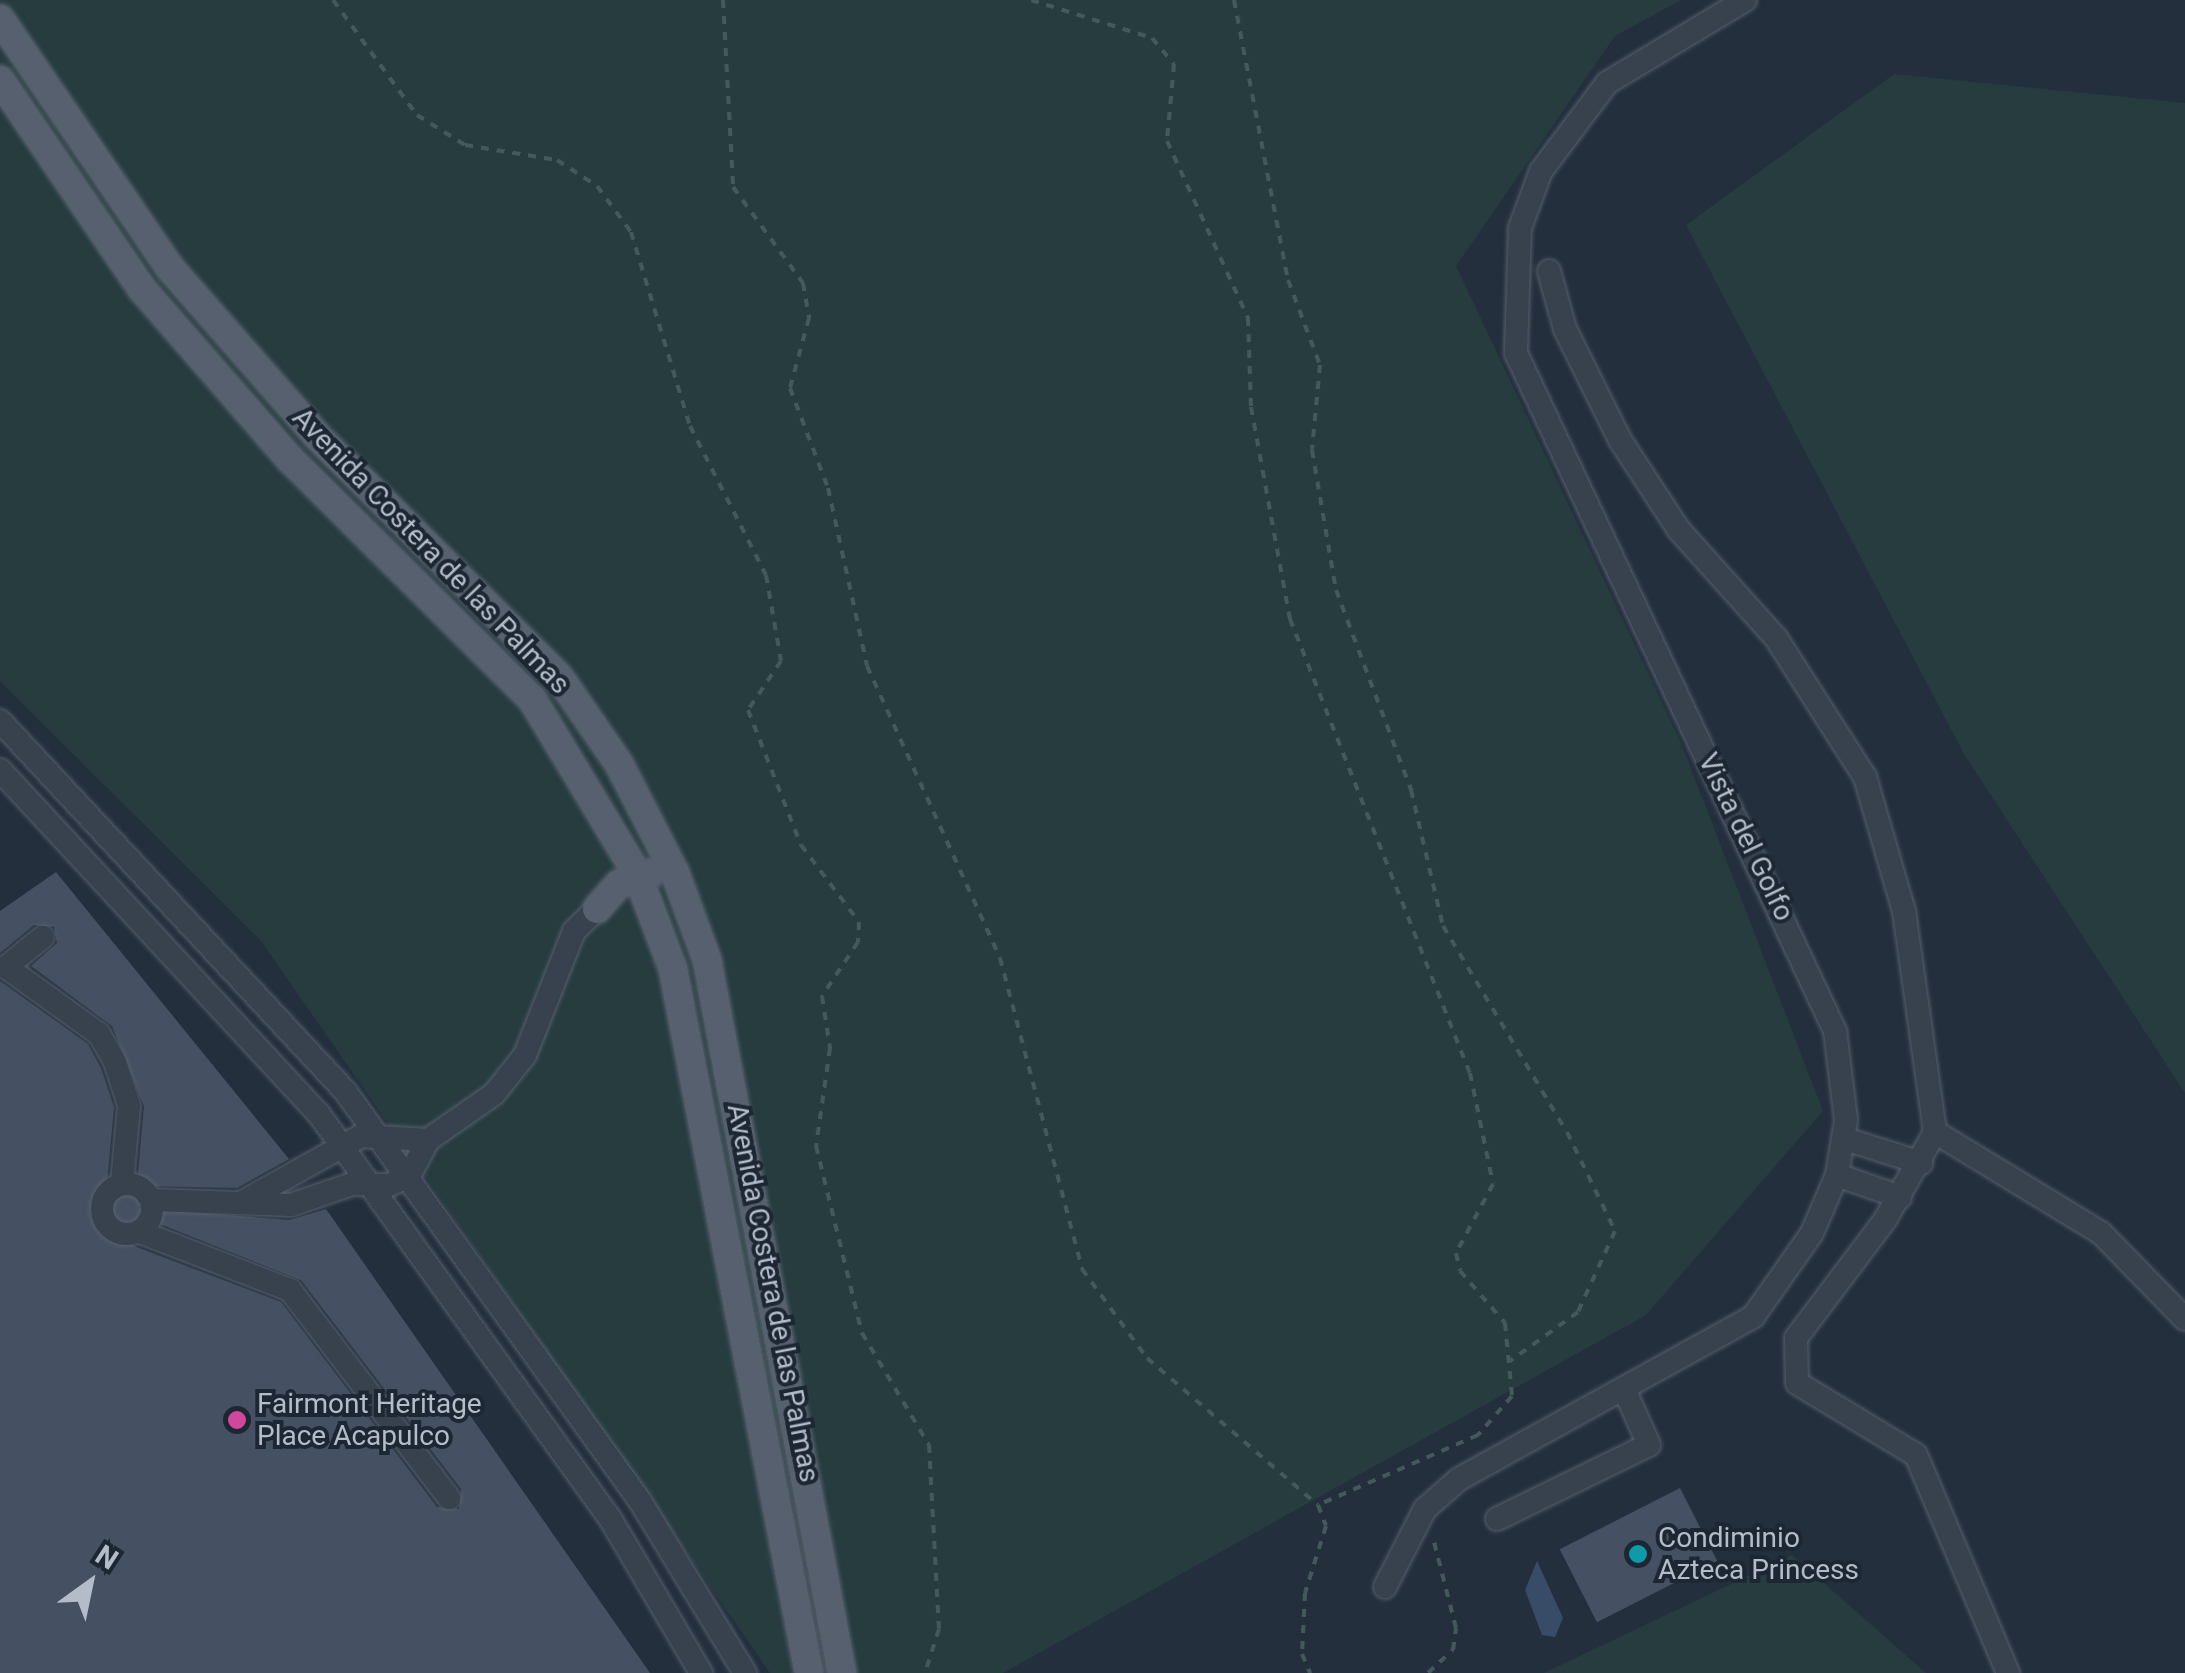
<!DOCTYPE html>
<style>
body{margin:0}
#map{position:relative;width:2185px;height:1673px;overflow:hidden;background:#242f3e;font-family:Roboto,sans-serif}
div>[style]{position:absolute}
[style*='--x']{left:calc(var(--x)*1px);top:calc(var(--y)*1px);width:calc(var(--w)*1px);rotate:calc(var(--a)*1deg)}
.green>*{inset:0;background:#263c3f}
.water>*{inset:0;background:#394c67}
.building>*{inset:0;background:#455162;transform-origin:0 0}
.path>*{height:4px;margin-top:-2px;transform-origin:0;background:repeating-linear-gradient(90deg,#44595c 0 8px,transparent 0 16px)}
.roads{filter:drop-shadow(0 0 2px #565f6c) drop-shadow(0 0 2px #565f6c)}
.minor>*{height:22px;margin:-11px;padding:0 11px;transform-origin:11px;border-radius:11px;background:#38414e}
.minor>.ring{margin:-11px;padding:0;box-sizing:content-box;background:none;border:22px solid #38414e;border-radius:50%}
.major>*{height:28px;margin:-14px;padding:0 14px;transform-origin:14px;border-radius:14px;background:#56606e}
.dots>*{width:28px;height:28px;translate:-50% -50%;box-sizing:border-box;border:5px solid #1d2633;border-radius:50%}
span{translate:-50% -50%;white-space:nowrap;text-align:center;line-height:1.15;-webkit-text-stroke:8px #1d2633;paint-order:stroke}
.street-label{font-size:28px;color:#b4bcc9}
.poi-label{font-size:28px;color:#b4bcc9}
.left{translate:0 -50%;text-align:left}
.north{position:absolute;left:40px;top:1533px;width:100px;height:100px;-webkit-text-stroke:8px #1d2633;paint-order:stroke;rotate:33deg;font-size:28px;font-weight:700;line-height:40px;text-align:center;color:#b4bcc9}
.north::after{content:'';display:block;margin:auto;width:35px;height:45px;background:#b4bcc9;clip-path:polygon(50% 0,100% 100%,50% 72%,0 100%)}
</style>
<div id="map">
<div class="green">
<div style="clip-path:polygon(0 0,1681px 0,1615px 36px,1456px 266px,1682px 745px,1823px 1111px,1646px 1315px,1003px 1673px,770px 1673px,261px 941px,0 681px)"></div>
<div style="clip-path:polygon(1894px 74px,2185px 103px,2185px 1093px,1964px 754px,1686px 225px)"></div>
<div style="clip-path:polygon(1792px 1555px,1926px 1673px,1544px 1673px)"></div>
</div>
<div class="water">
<div style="clip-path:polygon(1537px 1561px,1563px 1618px,1555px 1637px,1542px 1635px,1525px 1590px)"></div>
</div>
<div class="building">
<div style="clip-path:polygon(evenodd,56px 872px,289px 1159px,237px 1188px,146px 1186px,139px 1208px,290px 1220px,326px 1209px,650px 1673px,0 1673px,0 981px,88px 1044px,101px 1068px,114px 1107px,107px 1183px,120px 1198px,137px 1185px,144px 1106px,112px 1026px,31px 966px,57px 943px,54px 927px,34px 925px,0 953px,0 911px,56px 872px,145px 1218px,301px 1280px,461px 1489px,459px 1509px,437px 1507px,281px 1302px,134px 1246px,126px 1226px,145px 1218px)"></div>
<div style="left:1680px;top:1488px;width:82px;height:135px;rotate:63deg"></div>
</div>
<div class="path">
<div style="--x:333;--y:0;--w:142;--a:53.9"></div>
<div style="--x:417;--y:115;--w:57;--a:32"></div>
<div style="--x:465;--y:145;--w:93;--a:9.3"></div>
<div style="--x:557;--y:160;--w:48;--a:33"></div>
<div style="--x:597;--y:186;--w:57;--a:53.5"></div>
<div style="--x:631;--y:232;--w:203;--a:73.1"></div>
<div style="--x:690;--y:426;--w:167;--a:63"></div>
<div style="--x:766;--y:575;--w:87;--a:80.1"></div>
<div style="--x:781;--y:661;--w:59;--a:124"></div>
<div style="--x:748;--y:710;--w:145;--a:68.6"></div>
<div style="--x:801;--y:845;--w:96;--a:53"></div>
<div style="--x:859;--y:922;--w:20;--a:93"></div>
<div style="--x:858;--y:942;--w:65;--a:123.7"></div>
<div style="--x:822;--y:996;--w:53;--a:81.3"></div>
<div style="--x:830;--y:1048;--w:99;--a:98.1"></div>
<div style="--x:816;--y:1146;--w:193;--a:76.2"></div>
<div style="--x:862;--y:1333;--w:131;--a:59.1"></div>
<div style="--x:929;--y:1445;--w:184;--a:86.9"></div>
<div style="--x:939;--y:1629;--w:46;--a:107.7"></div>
<div style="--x:723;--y:0;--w:187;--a:86.9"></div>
<div style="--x:733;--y:187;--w:119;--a:53.9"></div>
<div style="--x:803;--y:283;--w:36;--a:80"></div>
<div style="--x:809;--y:318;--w:73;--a:105.2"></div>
<div style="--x:790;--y:388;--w:107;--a:69.2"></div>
<div style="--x:828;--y:488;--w:182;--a:77.6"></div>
<div style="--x:867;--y:666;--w:321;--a:65.5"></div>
<div style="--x:1000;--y:958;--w:322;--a:75.2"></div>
<div style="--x:1082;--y:1269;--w:110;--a:53.9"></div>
<div style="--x:1147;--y:1358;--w:225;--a:40.7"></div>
<div style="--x:1318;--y:1505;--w:22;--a:69"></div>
<div style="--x:1326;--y:1526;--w:70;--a:107.4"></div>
<div style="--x:1305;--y:1593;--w:61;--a:92.8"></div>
<div style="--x:1302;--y:1654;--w:21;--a:67"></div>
<div style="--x:1031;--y:0;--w:127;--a:17.4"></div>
<div style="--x:1152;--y:38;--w:34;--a:50"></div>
<div style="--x:1174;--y:64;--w:77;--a:95.2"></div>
<div style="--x:1167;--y:141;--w:195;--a:65.4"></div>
<div style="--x:1248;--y:318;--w:89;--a:88.1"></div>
<div style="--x:1251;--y:407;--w:216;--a:79.6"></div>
<div style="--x:1290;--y:619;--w:488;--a:68.4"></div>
<div style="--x:1470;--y:1073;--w:113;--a:78.3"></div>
<div style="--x:1493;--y:1184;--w:78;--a:118.2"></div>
<div style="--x:1456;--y:1253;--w:18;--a:77"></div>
<div style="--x:1460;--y:1271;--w:69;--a:49.1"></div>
<div style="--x:1505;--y:1323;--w:73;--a:84.5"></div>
<div style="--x:1512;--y:1396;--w:52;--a:131.1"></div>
<div style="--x:1478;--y:1435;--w:175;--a:156.4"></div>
<div style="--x:1234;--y:0;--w:285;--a:79.1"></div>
<div style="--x:1288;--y:280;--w:91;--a:69.4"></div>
<div style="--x:1320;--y:365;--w:85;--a:95.4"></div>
<div style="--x:1312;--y:450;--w:142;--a:80.3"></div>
<div style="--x:1336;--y:590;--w:214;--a:69.4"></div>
<div style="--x:1411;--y:790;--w:140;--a:76.8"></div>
<div style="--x:1443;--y:926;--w:240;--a:59"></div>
<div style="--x:1567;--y:1132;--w:110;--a:64.1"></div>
<div style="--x:1615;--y:1231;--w:89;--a:114.6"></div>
<div style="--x:1578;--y:1312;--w:84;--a:144.2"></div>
<div style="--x:1428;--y:1673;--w:34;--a:-43"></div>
<div style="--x:1453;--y:1650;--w:22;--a:-82"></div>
<div style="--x:1456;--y:1628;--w:93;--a:-104.3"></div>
</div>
<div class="roads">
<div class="minor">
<div style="--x:1549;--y:271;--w:60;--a:74.6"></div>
<div style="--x:1565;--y:329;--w:124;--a:63.6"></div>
<div style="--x:1620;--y:440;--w:108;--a:56.8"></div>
<div style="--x:1679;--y:530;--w:145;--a:48.1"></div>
<div style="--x:1776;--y:638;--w:165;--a:57.4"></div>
<div style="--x:1865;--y:777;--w:140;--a:73.8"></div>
<div style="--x:1904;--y:911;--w:223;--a:82"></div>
<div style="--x:1935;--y:1132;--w:101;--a:119.6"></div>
<div style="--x:1885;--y:1220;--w:148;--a:127"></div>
<div style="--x:1796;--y:1338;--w:45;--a:88.7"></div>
<div style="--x:1797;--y:1383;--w:139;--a:31.2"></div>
<div style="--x:1916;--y:1455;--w:237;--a:67.1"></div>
<div style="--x:0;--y:721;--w:506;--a:47"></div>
<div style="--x:345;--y:1091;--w:505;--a:54.26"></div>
<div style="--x:640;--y:1501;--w:202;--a:58.6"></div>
<div style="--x:0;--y:770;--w:468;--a:47.2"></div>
<div style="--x:318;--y:1113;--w:501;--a:54.25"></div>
<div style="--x:611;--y:1520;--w:178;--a:59.5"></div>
<div style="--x:43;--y:937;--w:48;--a:141"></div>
<div style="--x:6;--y:967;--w:115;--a:35.8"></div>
<div style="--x:99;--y:1034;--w:32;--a:60"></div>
<div style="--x:115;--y:1062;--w:45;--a:72"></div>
<div style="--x:129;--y:1105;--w:78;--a:95.1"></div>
<div style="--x:1935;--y:1132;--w:194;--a:31.3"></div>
<div style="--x:2101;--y:1233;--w:120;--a:45.7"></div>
<div style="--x:1845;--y:1139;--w:80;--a:17.5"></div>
<div style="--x:1837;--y:1175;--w:67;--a:19.2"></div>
<div class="ring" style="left:102px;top:1184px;width:28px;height:28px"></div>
<div style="--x:152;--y:1200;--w:139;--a:2.1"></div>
<div style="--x:291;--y:1205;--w:65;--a:-19"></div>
<div style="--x:352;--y:1184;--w:37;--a:2"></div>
<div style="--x:389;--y:1185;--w:22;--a:-24"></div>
<div style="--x:409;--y:1176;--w:41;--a:-62.2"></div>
<div style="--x:244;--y:1201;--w:134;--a:-29.1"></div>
<div style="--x:361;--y:1136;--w:67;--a:3.4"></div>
<div style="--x:428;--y:1140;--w:80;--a:-34.9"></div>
<div style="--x:494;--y:1094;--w:50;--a:-51.5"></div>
<div style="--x:525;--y:1055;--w:133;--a:-68.4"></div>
<div style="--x:574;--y:931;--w:32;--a:-44"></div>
<div style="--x:140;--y:1232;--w:161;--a:21.1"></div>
<div style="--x:290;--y:1290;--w:262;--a:52.6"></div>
<div style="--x:1497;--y:1519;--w:169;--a:-26"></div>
<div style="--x:1649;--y:1445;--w:59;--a:-114"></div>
<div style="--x:1385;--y:1587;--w:88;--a:-62.9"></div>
<div style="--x:1425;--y:1509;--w:45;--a:-41.4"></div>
<div style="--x:1459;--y:1479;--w:336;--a:-28.9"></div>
<div style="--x:1753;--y:1317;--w:103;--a:-54.9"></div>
<div style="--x:1812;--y:1233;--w:63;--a:-66.7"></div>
<div style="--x:1837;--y:1175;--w:56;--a:-80.7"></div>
<div style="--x:1846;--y:1120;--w:90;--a:-97"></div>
<div style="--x:1835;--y:1031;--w:749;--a:-115.2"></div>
<div style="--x:1516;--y:353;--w:125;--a:-88.2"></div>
<div style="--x:1520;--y:228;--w:61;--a:-69.8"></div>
<div style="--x:1541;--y:171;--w:110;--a:-53.1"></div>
<div style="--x:1607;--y:83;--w:161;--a:-31"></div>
</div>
<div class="major">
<div style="--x:0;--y:19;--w:301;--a:55.7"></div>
<div style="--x:170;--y:268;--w:222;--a:48.8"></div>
<div style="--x:316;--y:435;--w:343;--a:44.9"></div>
<div style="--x:559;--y:677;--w:106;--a:55.4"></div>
<div style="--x:619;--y:764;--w:123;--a:62.8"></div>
<div style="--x:675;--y:873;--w:93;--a:69.8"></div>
<div style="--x:707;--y:960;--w:726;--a:79.28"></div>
<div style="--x:0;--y:80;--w:253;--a:55.8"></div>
<div style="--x:142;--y:289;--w:225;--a:49"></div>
<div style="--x:290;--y:459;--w:341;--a:44.8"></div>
<div style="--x:532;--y:699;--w:204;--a:59"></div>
<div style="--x:637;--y:874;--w:102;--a:69.2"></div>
<div style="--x:673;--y:969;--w:717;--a:79.07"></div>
<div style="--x:597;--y:909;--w:33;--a:-49"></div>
<div style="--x:619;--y:884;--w:34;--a:-19"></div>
</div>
</div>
<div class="dots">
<div style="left:237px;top:1420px;background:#d1479c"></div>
<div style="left:1638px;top:1554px;background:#0f9aa8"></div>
</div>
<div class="street-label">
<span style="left:431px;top:551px;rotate:46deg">Avenida Costera de las Palmas</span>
<span style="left:1746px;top:837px;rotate:64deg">Vista del Golfo</span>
<span style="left:773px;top:1293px;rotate:79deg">Avenida Costera de las Palmas</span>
</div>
<div class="poi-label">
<span class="left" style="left:257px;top:1420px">Fairmont Heritage<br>Place Acapulco</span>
<span class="left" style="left:1658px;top:1554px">Condiminio<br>Azteca Princess</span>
</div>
<div class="north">N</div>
</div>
